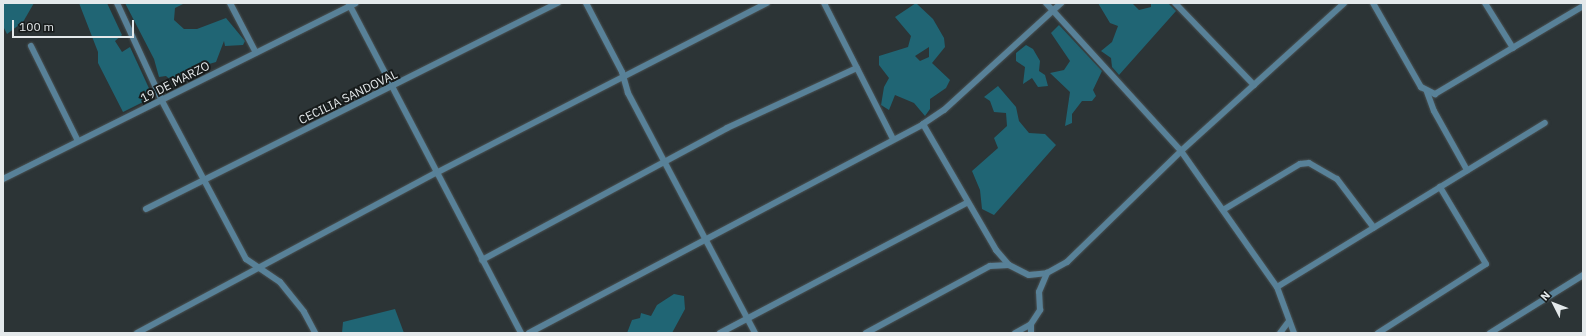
<!DOCTYPE html>
<style>
body{margin:0}
#map{position:relative;width:1586px;height:336px;overflow:hidden;background:#2c3436;font-family:"IBM Plex Sans",sans-serif}
div>[style]{position:absolute}
[style*='--x']{left:calc(var(--x)*1px);top:calc(var(--y)*1px);width:calc(var(--w)*1px);rotate:calc(var(--a)*1deg)}
.green>*{inset:0;background:#206574}
.roads{filter:drop-shadow(0 0 1px #495153) drop-shadow(0 0 1px #495153)}
.minor>*{height:6px;margin:-3px;padding:0 3px;transform-origin:3px;border-radius:3px;background:#588198}
span{translate:-50% -50%;white-space:nowrap;text-align:center;line-height:1.15;-webkit-text-stroke:4px #171b1b;paint-order:stroke}
.street-label{font-size:12px;color:#e4e9eb}
.frame{position:absolute;inset:0;border:4px solid #e4e9eb;pointer-events:none}
.north{position:absolute;left:1534px;top:284px;width:40px;height:40px;-webkit-text-stroke:3px #171b1b;paint-order:stroke;rotate:312deg;font-size:11px;font-weight:700;line-height:16px;text-align:center;color:#e4e9eb}
.north::after{content:'';display:block;margin:auto;width:14px;height:18px;background:#e4e9eb;clip-path:polygon(50% 0,100% 100%,50% 72%,0 100%)}
.scale{position:absolute;left:12px;top:20px;width:122px;height:18px;box-sizing:border-box;border:2px solid #e4e9eb;border-top:0;padding-left:5px;font-size:12px;line-height:14px;white-space:nowrap;color:#e4e9eb;-webkit-text-stroke:3px #171b1b;paint-order:stroke}
</style>
<div id="map">
<div class="green">
<div style="clip-path:polygon(3px 3px,34px 3px,23px 22px,7px 34px,3px 26px)"></div>
<div style="clip-path:polygon(79px 3px,107px 3px,122px 35px,115px 41px,122px 52px,130px 47px,153px 97px,123px 112px,98px 63px,98px 52px)"></div>
<div style="clip-path:polygon(125px 3px,185px 3px,175px 8px,174px 20px,184px 29px,197px 29px,226px 18px,245px 41px,243px 45px,225px 46px,224px 41px,216px 62px,202px 66px,174px 83px,166px 76px,159px 77px,154px 59px)"></div>
<div style="clip-path:polygon(evenodd,916px 3px,933px 19px,944px 38px,945px 47px,932px 63px,950px 80px,946px 88px,930px 99px,930px 109px,925px 116px,914px 103px,895px 95px,889px 110px,881px 105px,884px 87px,889px 78px,879px 65px,879px 56px,908px 47px,911px 36px,895px 17px,916px 3px,929px 47px,929px 57px,920px 61px,915px 56px,929px 47px)"></div>
<div style="clip-path:polygon(1098px 3px,1132px 3px,1139px 10px,1151px 7px,1151px 3px,1168px 3px,1176px 11px,1119px 75px,1112px 67px,1111px 58px,1101px 51px,1112px 42px,1118px 26px,1110px 23px)"></div>
<div style="clip-path:polygon(1059px 25px,1102px 71px,1093px 90px,1096px 96px,1092px 101px,1082px 101px,1072px 114px,1072px 123px,1065px 126px,1070px 92px,1050px 73px,1064px 70px,1070px 61px,1051px 33px)"></div>
<div style="clip-path:polygon(1026px 45px,1033px 49px,1040px 61px,1039px 71px,1045px 75px,1048px 86px,1038px 87px,1032px 78px,1023px 84px,1025px 67px,1016px 61px,1016px 53px)"></div>
<div style="clip-path:polygon(998px 86px,1016px 107px,1019px 121px,1029px 133px,1045px 134px,1056px 145px,994px 215px,982px 209px,980px 190px,972px 171px,998px 148px,994px 138px,1007px 126px,1006px 113px,994px 112px,990px 101px,984px 97px)"></div>
<div style="clip-path:polygon(674px 294px,684px 296px,685px 309px,672px 333px,627px 333px,632px 320px,640px 318px,641px 313px,651px 316px,657px 305px)"></div>
<div style="clip-path:polygon(395px 309px,404px 333px,342px 333px,343px 322px)"></div>
</div>
<div class="roads">
<div class="minor">
<div style="--x:117;--y:3;--w:108;--a:65.3"></div>
<div style="--x:162;--y:101;--w:179;--a:62"></div>
<div style="--x:246;--y:259;--w:41;--a:34.1"></div>
<div style="--x:280;--y:282;--w:38;--a:51"></div>
<div style="--x:304;--y:312;--w:24;--a:62"></div>
<div style="--x:230;--y:3;--w:56;--a:62.5"></div>
<div style="--x:586;--y:3;--w:78;--a:62.4"></div>
<div style="--x:622;--y:72;--w:22;--a:74"></div>
<div style="--x:628;--y:93;--w:272;--a:62.1"></div>
<div style="--x:824;--y:3;--w:153;--a:63.1"></div>
<div style="--x:1046;--y:3;--w:200;--a:47.6"></div>
<div style="--x:1181;--y:151;--w:166;--a:54.8"></div>
<div style="--x:1277;--y:287;--w:49;--a:69.7"></div>
<div style="--x:1175;--y:3;--w:114;--a:46.1"></div>
<div style="--x:1373;--y:3;--w:97;--a:60.3"></div>
<div style="--x:1421;--y:87;--w:16;--a:27"></div>
<div style="--x:1435;--y:94;--w:172;--a:-30.7"></div>
<div style="--x:1485;--y:3;--w:53;--a:58.1"></div>
<div style="--x:349;--y:4;--w:371;--a:62.4"></div>
<div style="--x:31;--y:46;--w:106;--a:63.7"></div>
<div style="--x:1427;--y:92;--w:20;--a:70"></div>
<div style="--x:1434;--y:111;--w:68;--a:60.8"></div>
<div style="--x:923;--y:124;--w:25;--a:-34"></div>
<div style="--x:944;--y:110;--w:159;--a:-42.4"></div>
<div style="--x:3;--y:179;--w:394;--a:-26.5"></div>
<div style="--x:146;--y:209;--w:461;--a:-26.6"></div>
<div style="--x:1223;--y:210;--w:90;--a:-30.9"></div>
<div style="--x:1300;--y:164;--w:9;--a:-6"></div>
<div style="--x:1309;--y:163;--w:32;--a:30"></div>
<div style="--x:1337;--y:179;--w:61;--a:52.9"></div>
<div style="--x:482;--y:260;--w:278;--a:-28.3"></div>
<div style="--x:727;--y:128;--w:143;--a:-24.8"></div>
<div style="--x:1277;--y:287;--w:314;--a:-31.5"></div>
<div style="--x:137;--y:333;--w:339;--a:-28.2"></div>
<div style="--x:436;--y:173;--w:372;--a:-27.2"></div>
<div style="--x:529;--y:333;--w:446;--a:-27.9"></div>
<div style="--x:923;--y:124;--w:146;--a:59.9"></div>
<div style="--x:996;--y:250;--w:20;--a:49"></div>
<div style="--x:1009;--y:265;--w:22;--a:27"></div>
<div style="--x:1029;--y:275;--w:18;--a:-6"></div>
<div style="--x:1047;--y:273;--w:23;--a:-29"></div>
<div style="--x:1067;--y:262;--w:159;--a:-44.2"></div>
<div style="--x:1181;--y:151;--w:220;--a:-42.2"></div>
<div style="--x:720;--y:333;--w:280;--a:-27.8"></div>
<div style="--x:866;--y:333;--w:141;--a:-28.4"></div>
<div style="--x:990;--y:266;--w:19;--a:-3"></div>
<div style="--x:1015;--y:333;--w:18;--a:-29"></div>
<div style="--x:1031;--y:333;--w:9;--a:-90"></div>
<div style="--x:1031;--y:324;--w:17;--a:-57"></div>
<div style="--x:1040;--y:310;--w:18;--a:-93"></div>
<div style="--x:1039;--y:292;--w:21;--a:-67"></div>
<div style="--x:1280;--y:333;--w:15;--a:-53"></div>
<div style="--x:1378;--y:333;--w:128;--a:-32.6"></div>
<div style="--x:1486;--y:264;--w:90;--a:-120.9"></div>
<div style="--x:1490;--y:333;--w:110;--a:-31.9"></div>
</div>
</div>
<div class="street-label">
<span style="left:175px;top:82px;rotate:-27deg">19 DE MARZO</span>
<span style="left:348px;top:97px;rotate:-26deg">CECILIA SANDOVAL</span>
</div>
<div class="frame"></div>
<div class="north">N</div>
<div class="scale">100 m</div>
</div>
